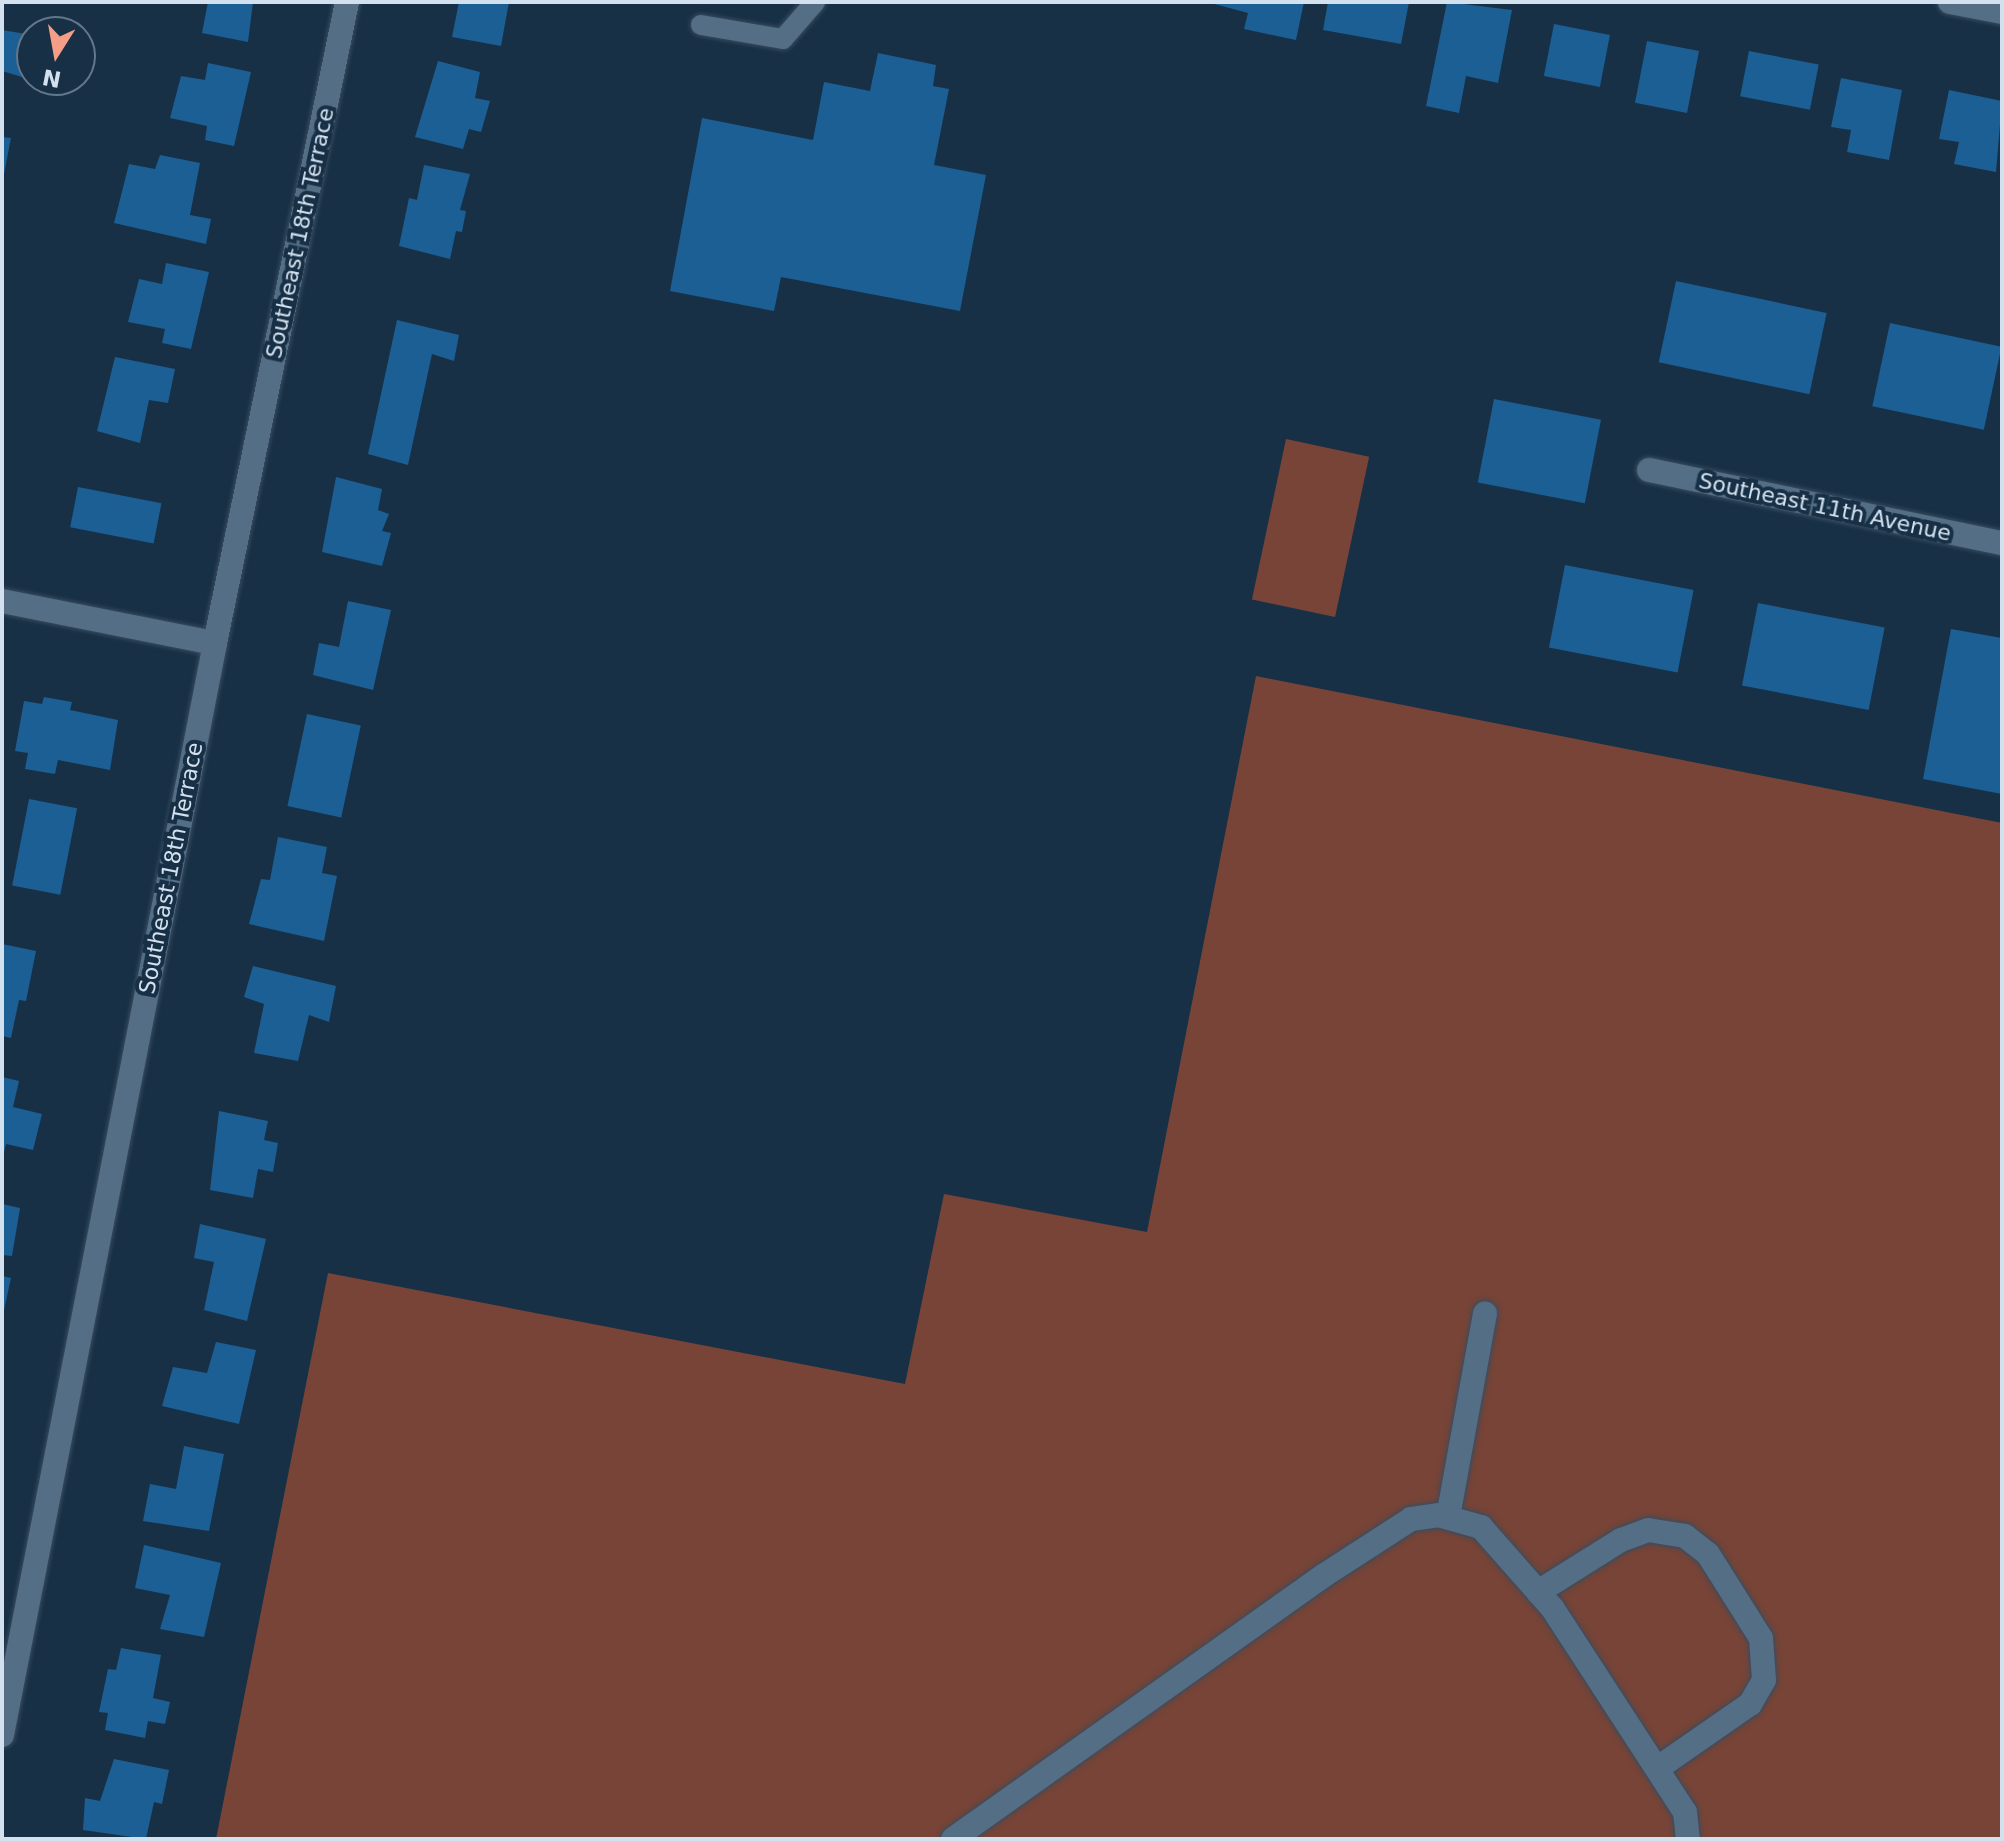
<!DOCTYPE html>
<style>
body{margin:0}
#map{position:relative;width:2004px;height:1841px;overflow:hidden;background:#183046;font-family:"DejaVu Sans",sans-serif}
div>[style]{position:absolute}
[style*='--x']{left:calc(var(--x)*1px);top:calc(var(--y)*1px);width:calc(var(--w)*1px);rotate:calc(var(--a)*1deg)}
.green>*{inset:0;background:#774437;transform-origin:0 0}
.building>*{inset:0;background:#1b5f94;transform-origin:0 0}
.roads{filter:drop-shadow(0 0 2px #384c5e) drop-shadow(0 0 2px #384c5e)}
.lane>*{height:20px;margin:-10px;padding:0 10px;transform-origin:10px;border-radius:10px;background:#546e86}
.street>*{height:24px;margin:-12px;padding:0 12px;transform-origin:12px;border-radius:12px;background:#546e86}
span{translate:-50% -50%;white-space:nowrap;text-align:center;line-height:1.15;-webkit-text-stroke:8px #183046;paint-order:stroke}
.street-label{font-size:22px;color:#d3e1ef}
.frame{position:absolute;inset:0;border:4px solid #d3e1ef;pointer-events:none}
.north{position:absolute;left:16px;top:16px;width:80px;height:80px;box-sizing:border-box;background:#183046;border:2px solid #63778a;border-radius:50%;rotate:191deg;font-size:22px;font-weight:700;line-height:32px;text-align:center;color:#d3e1ef}
.north::after{content:'';display:block;margin:auto;width:28px;height:36px;background:#f49e87;clip-path:polygon(50% 0,100% 100%,50% 72%,0 100%)}
</style>
<div id="map">
<div class="green">
<div style="left:1286px;top:439px;width:85px;height:164px;rotate:12deg"></div>
<div style="clip-path:polygon(1256px 676px,2002px 823px,2002px 1839px,216px 1839px,328px 1273px,905px 1384px,944px 1194px,1147px 1232px)"></div>
</div>
<div class="building">
<div style="clip-path:polygon(208px 2px,253px 2px,248px 42px,202px 33px)"></div>
<div style="clip-path:polygon(459px 2px,509px 2px,501px 46px,452px 37px)"></div>
<div style="clip-path:polygon(1207px 2px,1304px 2px,1296px 40px,1244px 29px,1248px 13px)"></div>
<div style="clip-path:polygon(1328px 2px,1409px 2px,1401px 44px,1323px 30px)"></div>
<div style="clip-path:polygon(1447px 2px,1512px 10px,1498px 83px,1466px 76px,1459px 113px,1426px 106px)"></div>
<div style="left:1554px;top:24px;width:57px;height:53px;rotate:11deg"></div>
<div style="clip-path:polygon(2px 30px,32px 35px,32px 80px,2px 71px)"></div>
<div style="left:1647px;top:41px;width:53px;height:63px;rotate:11deg"></div>
<div style="left:1749px;top:51px;width:71px;height:46px;rotate:11deg"></div>
<div style="clip-path:polygon(878px 53px,936px 65px,933px 86px,949px 89px,934px 165px,986px 175px,960px 311px,781px 277px,774px 311px,670px 291px,702px 118px,813px 140px,824px 82px,870px 91px)"></div>
<div style="clip-path:polygon(438px 61px,480px 72px,475px 98px,490px 101px,481px 132px,469px 129px,463px 149px,415px 137px)"></div>
<div style="clip-path:polygon(208px 63px,251px 72px,234px 146px,205px 140px,207px 126px,170px 118px,181px 76px,205px 80px)"></div>
<div style="clip-path:polygon(1841px 78px,1902px 90px,1889px 160px,1847px 152px,1851px 130px,1831px 127px)"></div>
<div style="clip-path:polygon(1949px 90px,2002px 101px,1996px 172px,1954px 164px,1959px 142px,1939px 139px)"></div>
<div style="clip-path:polygon(2px 137px,11px 138px,3px 179px,2px 179px)"></div>
<div style="clip-path:polygon(160px 155px,200px 163px,190px 215px,211px 219px,206px 244px,114px 223px,129px 164px,155px 169px)"></div>
<div style="clip-path:polygon(424px 165px,470px 174px,460px 210px,466px 211px,462px 232px,456px 231px,450px 259px,399px 246px,409px 198px,417px 200px)"></div>
<div style="clip-path:polygon(166px 263px,209px 272px,191px 349px,162px 343px,165px 329px,128px 322px,139px 279px,162px 284px)"></div>
<div style="left:1676px;top:281px;width:154px;height:83px;rotate:12deg"></div>
<div style="clip-path:polygon(397px 320px,459px 335px,454px 361px,432px 354px,408px 465px,368px 454px)"></div>
<div style="left:1890px;top:323px;width:114px;height:85px;rotate:12deg"></div>
<div style="clip-path:polygon(115px 357px,175px 369px,168px 403px,149px 400px,140px 443px,97px 431px)"></div>
<div style="left:1494px;top:399px;width:109px;height:85px;rotate:11deg"></div>
<div style="clip-path:polygon(336px 477px,382px 489px,378px 510px,389px 514px,382px 531px,391px 533px,382px 566px,322px 552px)"></div>
<div style="left:78px;top:487px;width:85px;height:41px;rotate:11deg"></div>
<div style="left:1565px;top:565px;width:131px;height:84px;rotate:11deg"></div>
<div style="clip-path:polygon(348px 601px,391px 610px,373px 690px,313px 675px,319px 643px,339px 647px)"></div>
<div style="left:1758px;top:603px;width:129px;height:84px;rotate:11deg"></div>
<div style="clip-path:polygon(1951px 629px,2002px 638px,2002px 794px,1923px 779px)"></div>
<div style="clip-path:polygon(44px 697px,72px 702px,70px 710px,118px 720px,110px 770px,58px 760px,55px 774px,25px 769px,28px 753px,15px 751px,24px 701px,42px 704px)"></div>
<div style="left:307px;top:714px;width:55px;height:94px;rotate:12deg"></div>
<div style="left:29px;top:799px;width:49px;height:88px;rotate:11deg"></div>
<div style="clip-path:polygon(278px 837px,327px 847px,322px 873px,337px 876px,324px 941px,249px 924px,261px 879px,270px 880px)"></div>
<div style="clip-path:polygon(2px 944px,36px 951px,26px 1001px,19px 1000px,11px 1038px,2px 1036px)"></div>
<div style="clip-path:polygon(253px 966px,336px 986px,329px 1022px,309px 1015px,298px 1061px,254px 1053px,264px 1004px,244px 997px)"></div>
<div style="clip-path:polygon(2px 1077px,19px 1081px,13px 1107px,42px 1114px,33px 1150px,6px 1144px,3px 1156px)"></div>
<div style="clip-path:polygon(219px 1111px,268px 1121px,264px 1140px,278px 1143px,273px 1172px,258px 1169px,253px 1198px,210px 1190px)"></div>
<div style="clip-path:polygon(2px 1204px,20px 1208px,12px 1256px,2px 1255px)"></div>
<div style="clip-path:polygon(200px 1224px,266px 1239px,247px 1321px,204px 1310px,214px 1262px,194px 1258px)"></div>
<div style="clip-path:polygon(2px 1276px,11px 1278px,3px 1315px,2px 1315px)"></div>
<div style="clip-path:polygon(216px 1342px,256px 1350px,239px 1424px,162px 1406px,173px 1367px,207px 1373px)"></div>
<div style="clip-path:polygon(184px 1446px,224px 1454px,209px 1531px,143px 1521px,150px 1484px,176px 1489px)"></div>
<div style="clip-path:polygon(144px 1545px,221px 1563px,204px 1637px,160px 1629px,170px 1595px,135px 1588px)"></div>
<div style="clip-path:polygon(121px 1648px,161px 1655px,153px 1698px,170px 1702px,165px 1724px,148px 1721px,145px 1738px,105px 1730px,108px 1713px,99px 1712px,108px 1669px,116px 1670px)"></div>
<div style="clip-path:polygon(114px 1759px,169px 1770px,162px 1804px,154px 1802px,146px 1839px,83px 1830px,85px 1798px,100px 1801px)"></div>
</div>
<div class="roads">
<div class="lane">
<div style="--x:701;--y:25;--w:83;--a:9.7"></div>
<div style="--x:783;--y:39;--w:49;--a:-49.1"></div>
</div>
<div class="street">
<div style="--x:1950;--y:2;--w:53;--a:10.9"></div>
<div style="--x:1649;--y:470;--w:360;--a:11.7"></div>
<div style="--x:2;--y:601;--w:217;--a:11.2"></div>
<div style="--x:1448;--y:1517;--w:207;--a:-79.7"></div>
<div style="--x:1538;--y:1592;--w:98;--a:-32.1"></div>
<div style="--x:1621;--y:1540;--w:29;--a:-20"></div>
<div style="--x:1648;--y:1530;--w:37;--a:9"></div>
<div style="--x:1685;--y:1536;--w:29;--a:38"></div>
<div style="--x:1708;--y:1554;--w:99;--a:57.8"></div>
<div style="--x:1761;--y:1638;--w:42;--a:85.9"></div>
<div style="--x:1764;--y:1680;--w:28;--a:120"></div>
<div style="--x:1750;--y:1704;--w:112;--a:145.2"></div>
<div style="--x:2;--y:1735;--w:1113;--a:-78.96"></div>
<div style="--x:215;--y:643;--w:654;--a:-78.36"></div>
<div style="--x:953;--y:1839;--w:454;--a:-35.4"></div>
<div style="--x:1323;--y:1576;--w:105;--a:-32.9"></div>
<div style="--x:1411;--y:1519;--w:27;--a:-8"></div>
<div style="--x:1438;--y:1515;--w:45;--a:15.6"></div>
<div style="--x:1481;--y:1527;--w:109;--a:48.7"></div>
<div style="--x:1553;--y:1609;--w:242;--a:57"></div>
<div style="--x:1685;--y:1812;--w:27;--a:84"></div>
</div>
</div>
<div class="street-label">
<span style="left:300px;top:233px;rotate:-78deg">Southeast 18th Terrace</span>
<span style="left:1825px;top:507px;rotate:12deg">Southeast 11th Avenue</span>
<span style="left:171px;top:868px;rotate:-79deg">Southeast 18th Terrace</span>
</div>
<div class="frame"></div>
<div class="north">N</div>
</div>
